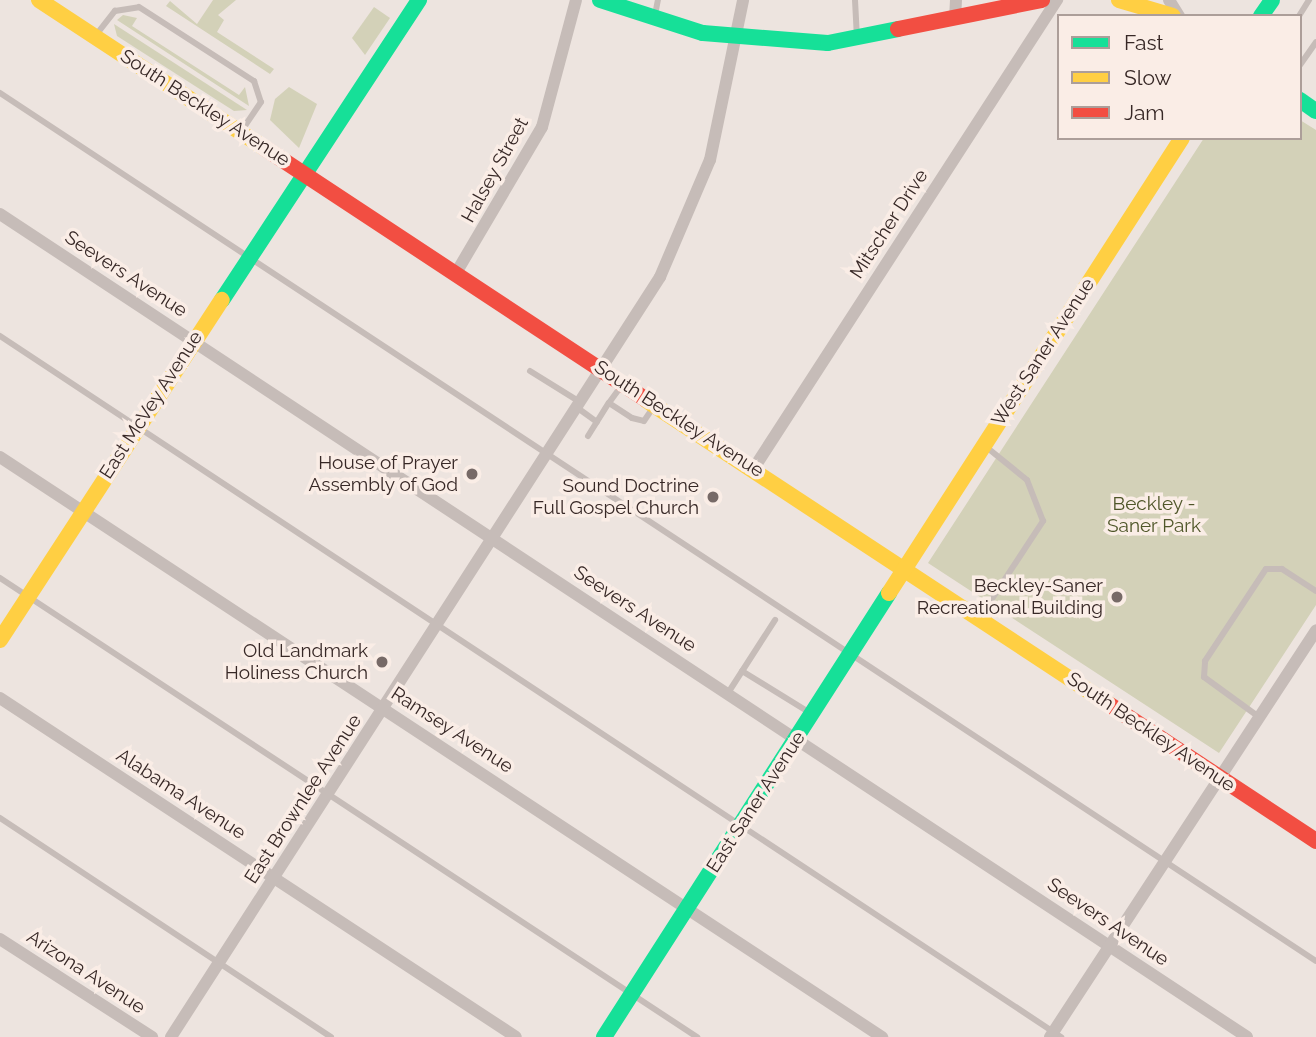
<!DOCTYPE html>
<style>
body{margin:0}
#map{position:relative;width:1316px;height:1037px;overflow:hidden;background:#ede4df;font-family:Raleway,sans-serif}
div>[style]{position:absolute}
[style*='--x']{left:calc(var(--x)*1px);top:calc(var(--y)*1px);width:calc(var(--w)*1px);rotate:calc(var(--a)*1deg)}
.green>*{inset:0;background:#d3d1b8}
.lane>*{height:6px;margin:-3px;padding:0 3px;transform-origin:3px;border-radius:3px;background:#c6bcb8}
.street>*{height:12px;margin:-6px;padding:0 6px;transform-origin:6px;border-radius:6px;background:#c6bcb8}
.fast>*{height:16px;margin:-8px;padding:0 8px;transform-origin:8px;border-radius:8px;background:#16e098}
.slow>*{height:16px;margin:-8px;padding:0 8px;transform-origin:8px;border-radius:8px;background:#ffcf43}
.jam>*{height:16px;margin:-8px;padding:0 8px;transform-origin:8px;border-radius:8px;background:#f24e42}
.dots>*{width:19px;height:19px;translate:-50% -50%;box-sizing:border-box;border:4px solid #faede6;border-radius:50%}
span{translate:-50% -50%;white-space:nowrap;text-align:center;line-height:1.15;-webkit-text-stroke:7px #faede6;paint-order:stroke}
.street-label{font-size:19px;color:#372826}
.poi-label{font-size:19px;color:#372826}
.right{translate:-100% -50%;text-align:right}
.park-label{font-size:19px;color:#4f5629}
.legend{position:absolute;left:1057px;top:14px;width:245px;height:126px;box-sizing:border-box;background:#faede6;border:2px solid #ac9e99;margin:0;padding:9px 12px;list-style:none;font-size:21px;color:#372826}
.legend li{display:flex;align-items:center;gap:14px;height:35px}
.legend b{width:35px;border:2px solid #ac9e99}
</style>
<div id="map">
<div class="green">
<div style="clip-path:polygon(213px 0,236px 0,218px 15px,224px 20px,217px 32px,274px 69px,270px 74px,166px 6px,170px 1px,197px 24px)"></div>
<div style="clip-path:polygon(374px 7px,390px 18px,365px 55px,352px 38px)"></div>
<div style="clip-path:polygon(123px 15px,137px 18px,132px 26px,239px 95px,245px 87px,249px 106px,117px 20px)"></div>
<div style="clip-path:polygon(114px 24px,247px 110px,234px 111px,117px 36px)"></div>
<div style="clip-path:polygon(289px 87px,317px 104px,299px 148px,270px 120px,275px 99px)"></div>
<div style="clip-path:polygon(1300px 120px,1316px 130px,1316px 605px,1219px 753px,928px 563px,1204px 138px,1300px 138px)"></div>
</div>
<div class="lane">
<div style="--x:855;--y:0;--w:37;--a:87"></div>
<div style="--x:655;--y:15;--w:15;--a:-79"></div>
<div style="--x:1299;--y:16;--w:19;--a:-58"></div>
<div style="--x:96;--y:35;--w:31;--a:-52"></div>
<div style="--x:115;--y:11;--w:24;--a:-9"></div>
<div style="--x:139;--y:7;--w:137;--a:32.8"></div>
<div style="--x:254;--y:81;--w:22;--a:72"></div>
<div style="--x:261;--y:102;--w:36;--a:124"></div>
<div style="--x:1300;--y:65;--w:28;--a:-55"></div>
<div style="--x:0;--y:93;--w:1576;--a:33.41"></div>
<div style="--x:0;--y:336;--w:1272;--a:33.45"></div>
<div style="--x:530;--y:371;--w:59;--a:31.8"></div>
<div style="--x:622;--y:385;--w:22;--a:126"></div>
<div style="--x:609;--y:403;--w:27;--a:33"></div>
<div style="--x:632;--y:418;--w:12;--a:14"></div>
<div style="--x:644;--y:421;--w:18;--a:-56"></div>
<div style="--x:579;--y:409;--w:22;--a:36"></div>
<div style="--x:588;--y:436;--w:39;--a:-58"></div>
<div style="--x:0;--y:578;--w:835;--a:33.37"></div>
<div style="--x:980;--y:617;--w:115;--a:-56.7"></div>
<div style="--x:1043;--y:521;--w:44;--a:-111.3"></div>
<div style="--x:1027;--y:480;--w:54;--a:-141"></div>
<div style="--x:742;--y:671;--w:82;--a:31.6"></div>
<div style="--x:728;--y:693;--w:87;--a:-57.2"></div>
<div style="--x:1259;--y:717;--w:68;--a:-144"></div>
<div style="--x:1204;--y:677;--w:16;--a:-86"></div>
<div style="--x:1205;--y:661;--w:110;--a:-56.5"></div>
<div style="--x:1266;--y:569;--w:16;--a:0"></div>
<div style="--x:1282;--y:569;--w:40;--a:32.9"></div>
<div style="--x:0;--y:818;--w:397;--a:33.5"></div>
</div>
<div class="street">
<div style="--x:1169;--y:0;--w:19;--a:58"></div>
<div style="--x:955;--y:19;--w:19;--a:-87"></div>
<div style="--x:0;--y:214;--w:1494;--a:33.42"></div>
<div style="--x:456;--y:273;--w:169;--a:-59.5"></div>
<div style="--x:542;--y:127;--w:131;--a:-75"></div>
<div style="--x:0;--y:457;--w:1056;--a:33.33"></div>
<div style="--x:754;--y:468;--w:558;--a:-57.08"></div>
<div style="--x:0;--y:698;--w:617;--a:33.3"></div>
<div style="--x:0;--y:939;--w:181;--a:32.8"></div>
<div style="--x:171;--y:1037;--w:904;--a:-57.24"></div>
<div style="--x:660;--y:277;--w:127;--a:-66.9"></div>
<div style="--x:710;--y:160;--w:163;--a:-78.3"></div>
<div style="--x:1050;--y:1037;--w:486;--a:-56.8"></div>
</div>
<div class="fast">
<div style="--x:600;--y:0;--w:108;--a:17.8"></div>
<div style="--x:703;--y:33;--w:125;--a:4.6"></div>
<div style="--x:828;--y:43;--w:71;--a:-11.3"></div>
<div style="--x:1261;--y:16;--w:19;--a:-55"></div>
<div style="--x:1300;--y:100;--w:19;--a:35"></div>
<div style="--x:222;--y:300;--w:359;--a:-56.7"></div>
<div style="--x:604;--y:1037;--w:528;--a:-57.3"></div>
</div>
<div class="slow">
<div style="--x:39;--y:0;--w:268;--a:33.3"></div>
<div style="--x:1119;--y:0;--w:56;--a:16.5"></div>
<div style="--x:646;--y:400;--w:555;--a:33.32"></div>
<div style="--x:889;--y:593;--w:541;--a:-57.22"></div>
<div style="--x:0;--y:640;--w:406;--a:-56.9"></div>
</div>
<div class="jam">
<div style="--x:898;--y:29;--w:147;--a:-11.4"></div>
<div style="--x:263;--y:147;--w:459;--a:33.4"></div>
<div style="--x:1110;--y:705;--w:247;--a:33.4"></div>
</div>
<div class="dots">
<div style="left:472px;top:474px;background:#776a67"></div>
<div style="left:713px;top:497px;background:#776a67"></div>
<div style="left:1117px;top:597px;background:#776a67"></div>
<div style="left:382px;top:662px;background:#776a67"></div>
</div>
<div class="street-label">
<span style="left:205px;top:108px;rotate:33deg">South Beckley Avenue</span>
<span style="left:495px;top:170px;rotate:-61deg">Halsey Street</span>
<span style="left:889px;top:224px;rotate:-57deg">Mitscher Drive</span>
<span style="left:126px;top:274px;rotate:33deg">Seevers Avenue</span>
<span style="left:1043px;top:352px;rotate:-57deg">West Saner Avenue</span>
<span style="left:151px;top:405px;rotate:-57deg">East McVey Avenue</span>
<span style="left:679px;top:419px;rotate:33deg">South Beckley Avenue</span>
<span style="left:635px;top:609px;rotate:33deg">Seevers Avenue</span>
<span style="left:452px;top:730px;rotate:33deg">Ramsey Avenue</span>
<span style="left:1151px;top:732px;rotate:34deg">South Beckley Avenue</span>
<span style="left:181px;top:794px;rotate:33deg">Alabama Avenue</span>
<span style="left:303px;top:799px;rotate:-57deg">East Brownlee Avenue</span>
<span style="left:756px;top:802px;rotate:-57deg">East Saner Avenue</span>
<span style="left:1108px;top:922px;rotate:34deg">Seevers Avenue</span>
<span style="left:86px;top:972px;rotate:33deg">Arizona Avenue</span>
</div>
<div class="poi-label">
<span class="right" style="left:458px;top:474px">House of Prayer<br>Assembly of God</span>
<span class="right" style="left:699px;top:497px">Sound Doctrine<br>Full Gospel Church</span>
<span class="right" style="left:1103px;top:597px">Beckley-Saner<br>Recreational Building</span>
<span class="right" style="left:368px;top:662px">Old Landmark<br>Holiness Church</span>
</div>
<div class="park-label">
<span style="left:1154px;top:515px">Beckley -<br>Saner Park</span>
</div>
<ul class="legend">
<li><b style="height:9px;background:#16e098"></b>Fast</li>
<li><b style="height:9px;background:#ffcf43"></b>Slow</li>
<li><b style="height:9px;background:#f24e42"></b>Jam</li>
</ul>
</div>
